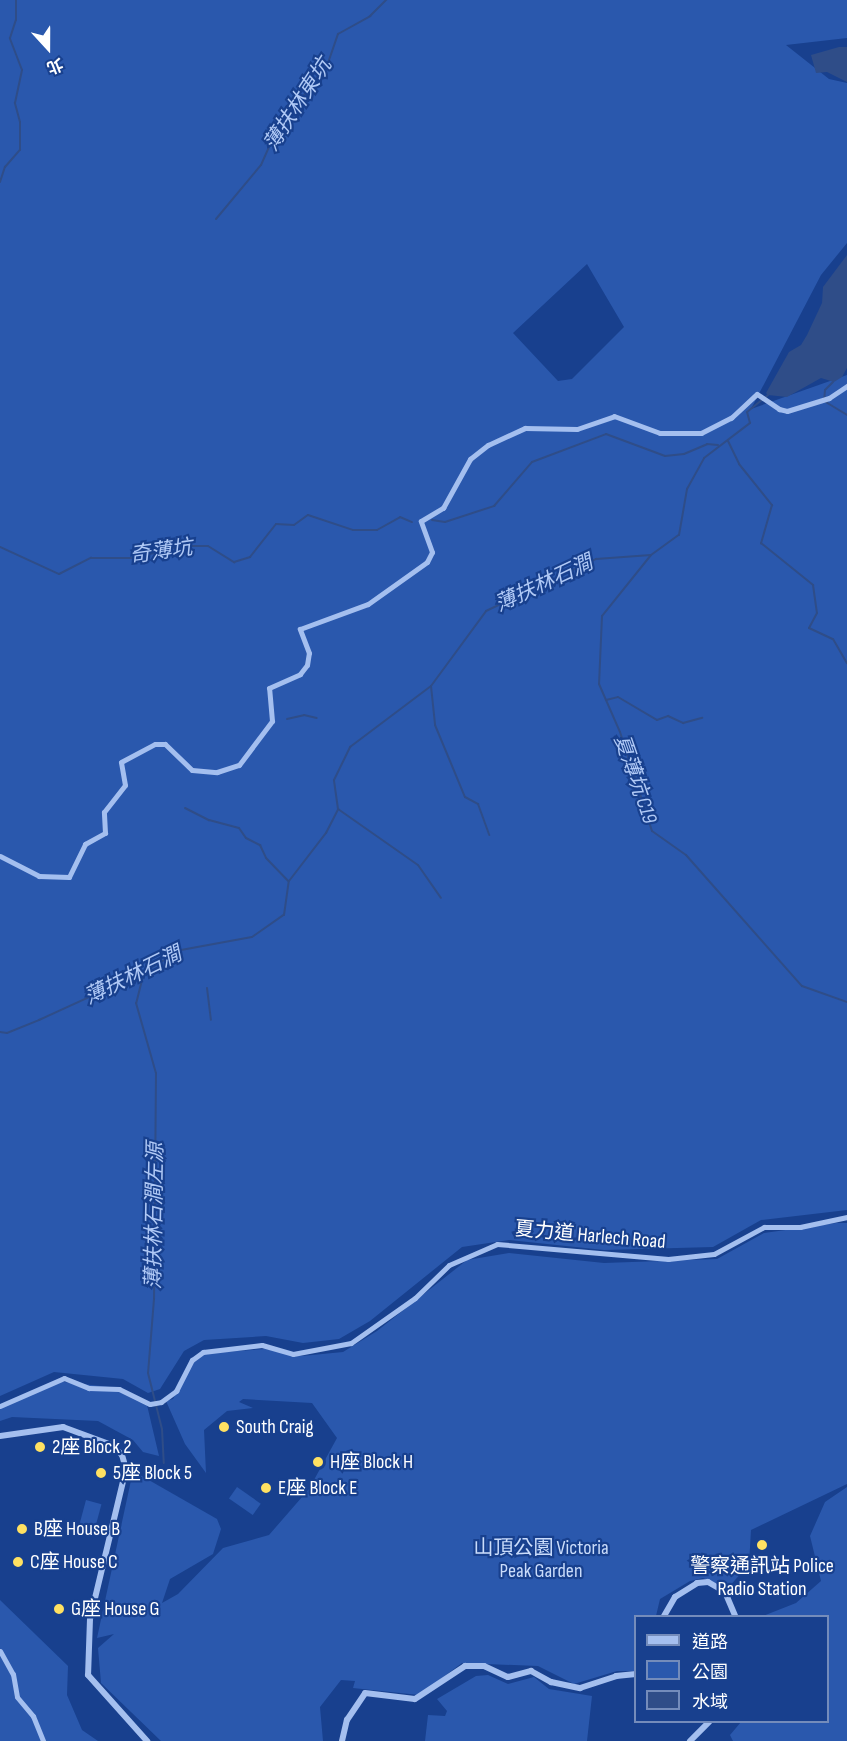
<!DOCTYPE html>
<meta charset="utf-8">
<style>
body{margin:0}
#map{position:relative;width:847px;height:1741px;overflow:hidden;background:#18408e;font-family:"Sofia Sans Condensed","Noto Sans TC",sans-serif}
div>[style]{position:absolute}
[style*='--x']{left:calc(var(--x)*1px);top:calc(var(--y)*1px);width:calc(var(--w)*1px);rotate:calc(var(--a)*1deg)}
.green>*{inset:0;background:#2a58ad;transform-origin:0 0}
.water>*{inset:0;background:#2f4d88}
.stream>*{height:2px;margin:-1px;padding:0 1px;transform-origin:1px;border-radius:1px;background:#2f4d88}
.pedestrian>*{height:5px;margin:-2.5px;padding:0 2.5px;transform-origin:2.5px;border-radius:2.5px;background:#a4bfef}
.minor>*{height:6px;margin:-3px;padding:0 3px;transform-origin:3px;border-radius:3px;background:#a4bfef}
.dots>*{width:16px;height:16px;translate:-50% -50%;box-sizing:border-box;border:3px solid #18408e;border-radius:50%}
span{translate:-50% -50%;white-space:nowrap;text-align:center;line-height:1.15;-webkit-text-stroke:4.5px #18408e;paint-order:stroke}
.street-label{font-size:20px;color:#fff}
.poi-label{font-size:20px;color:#fff}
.left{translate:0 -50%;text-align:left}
.park-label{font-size:20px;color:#cadcfb}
.water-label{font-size:21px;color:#b0c9f6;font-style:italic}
.legend{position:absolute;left:634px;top:1615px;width:195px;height:108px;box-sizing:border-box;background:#18408e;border:2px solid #748cbb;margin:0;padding:8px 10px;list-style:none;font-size:18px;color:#fff}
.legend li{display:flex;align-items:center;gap:12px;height:30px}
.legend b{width:30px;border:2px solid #748cbb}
.north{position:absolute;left:18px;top:18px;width:60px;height:60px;-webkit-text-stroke:4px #18408e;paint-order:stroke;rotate:159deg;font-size:16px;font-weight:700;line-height:24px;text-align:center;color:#fff}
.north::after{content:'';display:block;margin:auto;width:21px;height:27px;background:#fff;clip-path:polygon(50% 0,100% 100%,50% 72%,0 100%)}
</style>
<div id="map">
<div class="green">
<div style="clip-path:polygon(evenodd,0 0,847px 0,847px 38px,786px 45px,829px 79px,847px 83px,847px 243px,821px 275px,751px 409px,847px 375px,847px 1210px,761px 1220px,713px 1247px,604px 1250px,509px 1240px,462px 1247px,370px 1321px,339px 1339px,303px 1343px,266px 1336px,204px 1340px,184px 1351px,160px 1389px,148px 1393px,123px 1379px,54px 1372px,0 1396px,0 0,587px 264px,624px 327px,572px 379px,558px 381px,513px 333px,587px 264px)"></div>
<div style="clip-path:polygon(836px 1223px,847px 1223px,847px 1484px,751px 1530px,749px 1564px,728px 1588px,703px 1578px,690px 1581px,660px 1599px,656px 1616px,636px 1616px,635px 1671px,617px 1671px,574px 1684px,538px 1666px,462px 1663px,419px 1695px,353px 1688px,355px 1681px,341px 1680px,320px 1707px,323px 1741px,161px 1741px,101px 1683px,98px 1648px,114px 1634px,97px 1638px,133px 1471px,217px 1519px,221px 1529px,213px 1554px,170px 1579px,162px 1603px,178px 1594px,223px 1548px,269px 1535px,309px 1489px,337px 1438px,312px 1403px,243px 1399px,239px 1402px,253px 1408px,227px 1411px,204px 1430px,206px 1473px,185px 1444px,166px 1401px,173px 1399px,194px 1360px,208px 1353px,265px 1349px,302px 1356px,343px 1352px,377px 1331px,467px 1260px,509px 1253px,604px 1263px,717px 1259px,764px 1233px)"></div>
<div style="clip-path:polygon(55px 1381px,119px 1388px,147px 1405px,159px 1456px,143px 1452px,133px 1440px,98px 1421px,12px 1417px,0 1421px,0 1406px)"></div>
<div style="left:237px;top:1487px;width:29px;height:14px;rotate:35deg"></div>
<div style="clip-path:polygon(847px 1487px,847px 1741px,733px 1741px,730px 1735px,741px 1722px,828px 1722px,828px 1616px,763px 1616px,796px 1603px,821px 1581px,810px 1536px,825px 1502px)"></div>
<div style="left:86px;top:1500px;width:16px;height:31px;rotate:15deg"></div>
<div style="clip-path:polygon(0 1600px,68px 1666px,67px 1695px,82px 1730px,98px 1741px,0 1741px)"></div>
<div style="clip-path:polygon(488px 1675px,508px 1684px,534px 1677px,549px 1689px,592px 1696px,587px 1741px,425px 1741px,428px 1715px,445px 1716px,447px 1711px,437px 1699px,476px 1676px)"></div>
</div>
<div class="water">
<div style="clip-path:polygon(839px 47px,847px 47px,847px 82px,827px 72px,816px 73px,811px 55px)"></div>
<div style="clip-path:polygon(847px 255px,847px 368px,842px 377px,834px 382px,821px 378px,787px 397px,768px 395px,766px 393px,789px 352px,801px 345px,807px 335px,822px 303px,823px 287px)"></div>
</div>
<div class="stream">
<div style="--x:0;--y:182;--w:16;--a:-72"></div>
<div style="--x:5;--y:167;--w:23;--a:-49"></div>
<div style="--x:20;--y:150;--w:28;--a:-90"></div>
<div style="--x:20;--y:122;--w:20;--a:-105"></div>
<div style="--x:15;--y:103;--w:34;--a:-78"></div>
<div style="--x:22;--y:70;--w:34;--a:-111"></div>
<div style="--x:10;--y:38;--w:19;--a:-72"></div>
<div style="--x:16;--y:20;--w:20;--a:-90"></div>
<div style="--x:216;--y:219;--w:70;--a:-50.2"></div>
<div style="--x:261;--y:165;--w:34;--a:-66"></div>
<div style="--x:275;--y:134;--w:89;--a:-53.3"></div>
<div style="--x:328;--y:63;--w:31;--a:-71"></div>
<div style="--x:338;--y:34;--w:37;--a:-29"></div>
<div style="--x:370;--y:16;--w:23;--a:-45"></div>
<div style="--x:833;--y:382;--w:11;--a:135"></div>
<div style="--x:825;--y:390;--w:11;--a:95"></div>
<div style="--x:824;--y:401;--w:27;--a:31"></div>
<div style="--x:728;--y:441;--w:25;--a:64"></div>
<div style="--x:739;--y:464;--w:53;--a:51.2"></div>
<div style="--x:772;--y:505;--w:40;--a:106"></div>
<div style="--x:761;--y:543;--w:67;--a:38.9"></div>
<div style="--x:813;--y:585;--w:28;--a:82"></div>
<div style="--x:817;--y:613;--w:17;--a:118"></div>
<div style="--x:809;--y:628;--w:26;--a:25"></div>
<div style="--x:833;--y:639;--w:28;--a:60"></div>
<div style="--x:432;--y:520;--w:13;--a:9"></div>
<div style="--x:445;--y:522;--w:52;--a:-18.1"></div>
<div style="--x:494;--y:506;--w:58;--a:-49.2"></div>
<div style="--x:532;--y:462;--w:79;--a:-20.7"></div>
<div style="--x:606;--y:434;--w:63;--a:20.4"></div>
<div style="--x:665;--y:456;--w:19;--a:-6"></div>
<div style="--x:684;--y:454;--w:25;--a:-23"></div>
<div style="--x:707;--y:444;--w:11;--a:5"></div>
<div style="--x:0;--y:547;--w:65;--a:24.6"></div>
<div style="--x:59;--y:574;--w:36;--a:-27"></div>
<div style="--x:91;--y:558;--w:43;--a:0"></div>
<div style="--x:134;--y:558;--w:49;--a:-14"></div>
<div style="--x:182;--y:546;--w:26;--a:0"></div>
<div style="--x:208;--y:546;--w:31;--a:32"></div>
<div style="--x:234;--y:562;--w:17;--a:-17"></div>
<div style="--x:250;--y:557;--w:42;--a:-51.8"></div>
<div style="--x:276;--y:524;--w:18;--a:3"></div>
<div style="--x:294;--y:525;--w:17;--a:-36"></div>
<div style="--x:308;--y:515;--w:47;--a:18.4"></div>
<div style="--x:353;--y:530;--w:24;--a:0"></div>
<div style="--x:377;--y:530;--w:26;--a:-29"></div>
<div style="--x:400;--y:517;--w:13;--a:23"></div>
<div style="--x:651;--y:555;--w:78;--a:128.8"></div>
<div style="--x:602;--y:616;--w:68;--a:92.5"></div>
<div style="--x:599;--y:684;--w:52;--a:66.4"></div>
<div style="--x:620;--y:732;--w:104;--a:72.1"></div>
<div style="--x:652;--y:831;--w:42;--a:35.2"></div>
<div style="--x:686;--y:855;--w:175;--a:48.5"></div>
<div style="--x:802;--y:986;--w:48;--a:19.6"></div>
<div style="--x:431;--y:686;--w:39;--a:84"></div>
<div style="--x:435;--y:725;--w:78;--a:67.4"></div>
<div style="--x:465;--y:797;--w:15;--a:28"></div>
<div style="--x:478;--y:804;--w:33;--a:70"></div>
<div style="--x:606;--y:700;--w:12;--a:-14"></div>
<div style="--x:618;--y:697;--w:45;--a:30.5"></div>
<div style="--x:657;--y:720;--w:12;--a:-20"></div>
<div style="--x:668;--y:716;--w:17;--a:25"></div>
<div style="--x:683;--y:723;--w:20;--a:-15"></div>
<div style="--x:287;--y:719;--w:17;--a:-13"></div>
<div style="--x:304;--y:715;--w:13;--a:13"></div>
<div style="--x:185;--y:808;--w:27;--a:27"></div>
<div style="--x:209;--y:820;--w:31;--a:15"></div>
<div style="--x:239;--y:828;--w:12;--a:55"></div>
<div style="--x:246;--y:838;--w:16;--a:27"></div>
<div style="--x:260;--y:845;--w:14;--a:65"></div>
<div style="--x:266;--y:858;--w:32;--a:46"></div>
<div style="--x:338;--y:809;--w:98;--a:35"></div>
<div style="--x:418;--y:865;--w:40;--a:55.1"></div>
<div style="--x:144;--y:972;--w:32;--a:104"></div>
<div style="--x:136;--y:1003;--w:73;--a:74.1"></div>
<div style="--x:156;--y:1073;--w:226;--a:90.5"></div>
<div style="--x:154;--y:1299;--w:74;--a:94.6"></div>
<div style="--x:148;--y:1373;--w:58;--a:76"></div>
<div style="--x:162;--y:1429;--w:34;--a:87"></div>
<div style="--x:207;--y:988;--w:32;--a:83"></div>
<div style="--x:0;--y:1032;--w:7;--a:8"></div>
<div style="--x:7;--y:1033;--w:35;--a:-22"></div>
<div style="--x:39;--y:1020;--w:115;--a:-24.6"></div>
<div style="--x:144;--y:972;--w:43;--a:-30.7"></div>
<div style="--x:181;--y:950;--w:72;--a:-10.4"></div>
<div style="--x:252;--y:937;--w:39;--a:-35"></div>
<div style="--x:284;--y:915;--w:34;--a:-82"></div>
<div style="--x:289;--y:881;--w:61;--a:-52.4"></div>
<div style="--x:326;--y:833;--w:27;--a:-63"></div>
<div style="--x:338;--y:809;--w:29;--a:-98"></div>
<div style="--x:334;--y:780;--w:37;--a:-64"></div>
<div style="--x:350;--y:747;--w:101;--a:-37"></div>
<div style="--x:431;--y:686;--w:93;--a:-53.7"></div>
<div style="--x:486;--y:611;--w:122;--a:-25.3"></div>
<div style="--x:596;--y:559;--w:55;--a:-4.2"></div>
<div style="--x:651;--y:555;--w:34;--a:-36"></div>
<div style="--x:679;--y:535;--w:47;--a:-80.1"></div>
<div style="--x:687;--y:489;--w:35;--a:-61"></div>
<div style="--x:704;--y:458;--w:58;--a:-37.3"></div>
<div style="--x:750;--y:423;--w:11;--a:-105"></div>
<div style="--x:747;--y:412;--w:27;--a:-39"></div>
<div style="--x:152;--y:1283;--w:31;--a:-103"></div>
<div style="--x:145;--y:1253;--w:28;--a:-73"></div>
</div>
<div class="pedestrian">
<div style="--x:0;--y:856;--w:44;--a:27.1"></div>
<div style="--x:39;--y:876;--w:30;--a:2"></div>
<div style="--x:69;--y:877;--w:37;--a:-64"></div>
<div style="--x:85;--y:844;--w:23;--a:-29"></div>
<div style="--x:105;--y:833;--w:21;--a:-93"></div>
<div style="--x:104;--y:812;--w:34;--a:-52"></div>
<div style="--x:125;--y:785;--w:23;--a:-100"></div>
<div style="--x:121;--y:762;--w:38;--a:-28"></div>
<div style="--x:155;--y:744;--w:10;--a:0"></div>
<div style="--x:165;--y:744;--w:37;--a:44"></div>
<div style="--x:192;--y:770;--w:25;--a:5"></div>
<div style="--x:217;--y:772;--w:23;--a:-18"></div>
<div style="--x:239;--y:765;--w:55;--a:-53.1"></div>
<div style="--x:272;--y:721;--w:33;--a:-95"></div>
<div style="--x:269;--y:688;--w:34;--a:-24"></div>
<div style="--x:300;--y:674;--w:11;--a:-52"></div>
<div style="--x:307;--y:665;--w:12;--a:-81"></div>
<div style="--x:309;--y:653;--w:26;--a:-111"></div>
<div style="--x:300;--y:629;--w:72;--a:-20.2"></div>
<div style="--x:368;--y:604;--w:72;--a:-35.4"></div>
<div style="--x:427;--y:562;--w:11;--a:-63"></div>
<div style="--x:432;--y:552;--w:33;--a:-110"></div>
<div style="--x:421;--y:521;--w:26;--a:-31"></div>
<div style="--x:443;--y:508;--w:56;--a:-61.1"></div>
<div style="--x:470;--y:459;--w:23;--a:-38"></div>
<div style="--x:488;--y:445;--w:41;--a:-24.7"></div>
<div style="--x:525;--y:428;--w:52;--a:1.1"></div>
<div style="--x:577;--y:429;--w:39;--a:-19"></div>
<div style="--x:614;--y:416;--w:49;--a:20.3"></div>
<div style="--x:660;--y:433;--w:41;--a:0"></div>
<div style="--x:701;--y:433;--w:34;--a:-27"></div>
<div style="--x:731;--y:418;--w:35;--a:-43"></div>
<div style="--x:757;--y:394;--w:27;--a:34"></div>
<div style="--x:779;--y:409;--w:8;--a:14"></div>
<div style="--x:787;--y:411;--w:44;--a:-17.2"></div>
<div style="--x:829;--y:398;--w:22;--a:-34"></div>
<div style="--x:0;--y:1406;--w:70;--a:-23.6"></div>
<div style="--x:64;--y:1378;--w:27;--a:22"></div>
<div style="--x:89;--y:1388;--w:30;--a:2"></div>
<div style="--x:119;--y:1389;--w:34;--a:26"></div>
<div style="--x:150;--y:1404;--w:11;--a:-10"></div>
<div style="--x:161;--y:1402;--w:19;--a:-36"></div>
<div style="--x:176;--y:1391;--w:35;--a:-63"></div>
<div style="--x:192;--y:1360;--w:14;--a:-36"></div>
<div style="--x:203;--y:1352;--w:59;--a:-6.8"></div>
<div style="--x:262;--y:1345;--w:32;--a:16"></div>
<div style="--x:293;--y:1354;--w:59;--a:-10.7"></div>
<div style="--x:351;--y:1343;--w:78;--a:-35.1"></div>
<div style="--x:415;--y:1298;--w:47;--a:-44.1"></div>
<div style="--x:449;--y:1265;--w:52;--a:-23.6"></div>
<div style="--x:497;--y:1244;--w:172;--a:5"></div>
<div style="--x:668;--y:1259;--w:46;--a:-6.2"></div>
<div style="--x:714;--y:1254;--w:57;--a:-28.4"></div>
<div style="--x:764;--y:1227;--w:36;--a:0"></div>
<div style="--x:800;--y:1227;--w:48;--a:-12"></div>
<div style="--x:0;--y:1651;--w:26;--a:61"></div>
<div style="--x:13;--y:1674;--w:23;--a:80"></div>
<div style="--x:17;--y:1697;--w:25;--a:50"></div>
<div style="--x:33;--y:1716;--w:27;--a:68"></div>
</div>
<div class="minor">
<div style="--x:0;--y:1436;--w:64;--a:-8.1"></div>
<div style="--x:63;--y:1427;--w:52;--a:20.2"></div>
<div style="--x:112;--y:1445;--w:14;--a:45"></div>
<div style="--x:122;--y:1455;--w:15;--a:74"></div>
<div style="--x:126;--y:1469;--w:154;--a:103.5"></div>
<div style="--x:90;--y:1619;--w:56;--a:92"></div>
<div style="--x:88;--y:1675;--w:89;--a:48.2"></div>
<div style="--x:664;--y:1616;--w:22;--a:-60"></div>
<div style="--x:675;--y:1597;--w:26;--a:-32"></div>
<div style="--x:697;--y:1583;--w:11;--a:-5"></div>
<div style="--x:708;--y:1582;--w:20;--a:30"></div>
<div style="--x:725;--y:1592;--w:26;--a:67"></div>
<div style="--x:342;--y:1741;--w:22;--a:-77"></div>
<div style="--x:347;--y:1720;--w:32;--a:-56"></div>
<div style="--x:365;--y:1693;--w:50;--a:6.8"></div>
<div style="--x:415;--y:1699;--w:60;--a:-33.4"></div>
<div style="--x:465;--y:1666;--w:19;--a:0"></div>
<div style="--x:484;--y:1666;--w:26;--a:25"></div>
<div style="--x:508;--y:1677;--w:24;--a:-15"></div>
<div style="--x:531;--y:1671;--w:23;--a:29"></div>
<div style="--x:551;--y:1682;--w:30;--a:12"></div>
<div style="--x:580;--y:1688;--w:38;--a:-18"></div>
<div style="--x:616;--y:1676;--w:20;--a:-6"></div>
<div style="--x:690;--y:1741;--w:27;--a:-45"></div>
</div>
<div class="dots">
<div style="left:224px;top:1427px;background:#ffe162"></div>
<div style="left:40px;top:1447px;background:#ffe162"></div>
<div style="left:318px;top:1462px;background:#ffe162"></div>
<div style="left:101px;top:1473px;background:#ffe162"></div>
<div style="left:266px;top:1488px;background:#ffe162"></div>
<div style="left:22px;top:1529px;background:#ffe162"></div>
<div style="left:762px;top:1545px;background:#ffe162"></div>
<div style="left:18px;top:1562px;background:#ffe162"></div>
<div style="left:59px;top:1609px;background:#ffe162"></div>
</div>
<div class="street-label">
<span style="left:590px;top:1236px;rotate:5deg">夏力道 Harlech Road</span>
</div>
<div class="poi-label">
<span class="left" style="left:236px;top:1427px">South Craig</span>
<span class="left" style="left:52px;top:1447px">2座 Block 2</span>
<span class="left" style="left:330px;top:1462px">H座 Block H</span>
<span class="left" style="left:113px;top:1473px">5座 Block 5</span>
<span class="left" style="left:278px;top:1488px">E座 Block E</span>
<span class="left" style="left:34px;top:1529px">B座 House B</span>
<span class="left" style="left:30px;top:1562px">C座 House C</span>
<span style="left:762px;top:1578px">警察通訊站 Police<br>Radio Station</span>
<span class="left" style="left:71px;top:1609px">G座 House G</span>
</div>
<div class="park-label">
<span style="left:541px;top:1560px">山頂公園 Victoria<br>Peak Garden</span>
</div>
<div class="water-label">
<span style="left:298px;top:105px;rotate:-57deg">薄扶林東坑</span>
<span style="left:161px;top:552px;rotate:-8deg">奇薄坑</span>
<span style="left:544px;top:584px;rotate:-25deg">薄扶林石澗</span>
<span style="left:635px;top:779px;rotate:71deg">夏薄坑 C19</span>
<span style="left:133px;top:976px;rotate:-26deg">薄扶林石澗</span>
<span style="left:155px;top:1216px;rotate:-89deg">薄扶林石澗左源</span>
</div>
<ul class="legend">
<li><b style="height:8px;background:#a4bfef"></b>道路</li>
<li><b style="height:16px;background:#2a58ad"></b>公園</li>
<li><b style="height:16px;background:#2f4d88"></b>水域</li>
</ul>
<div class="north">北</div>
</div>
